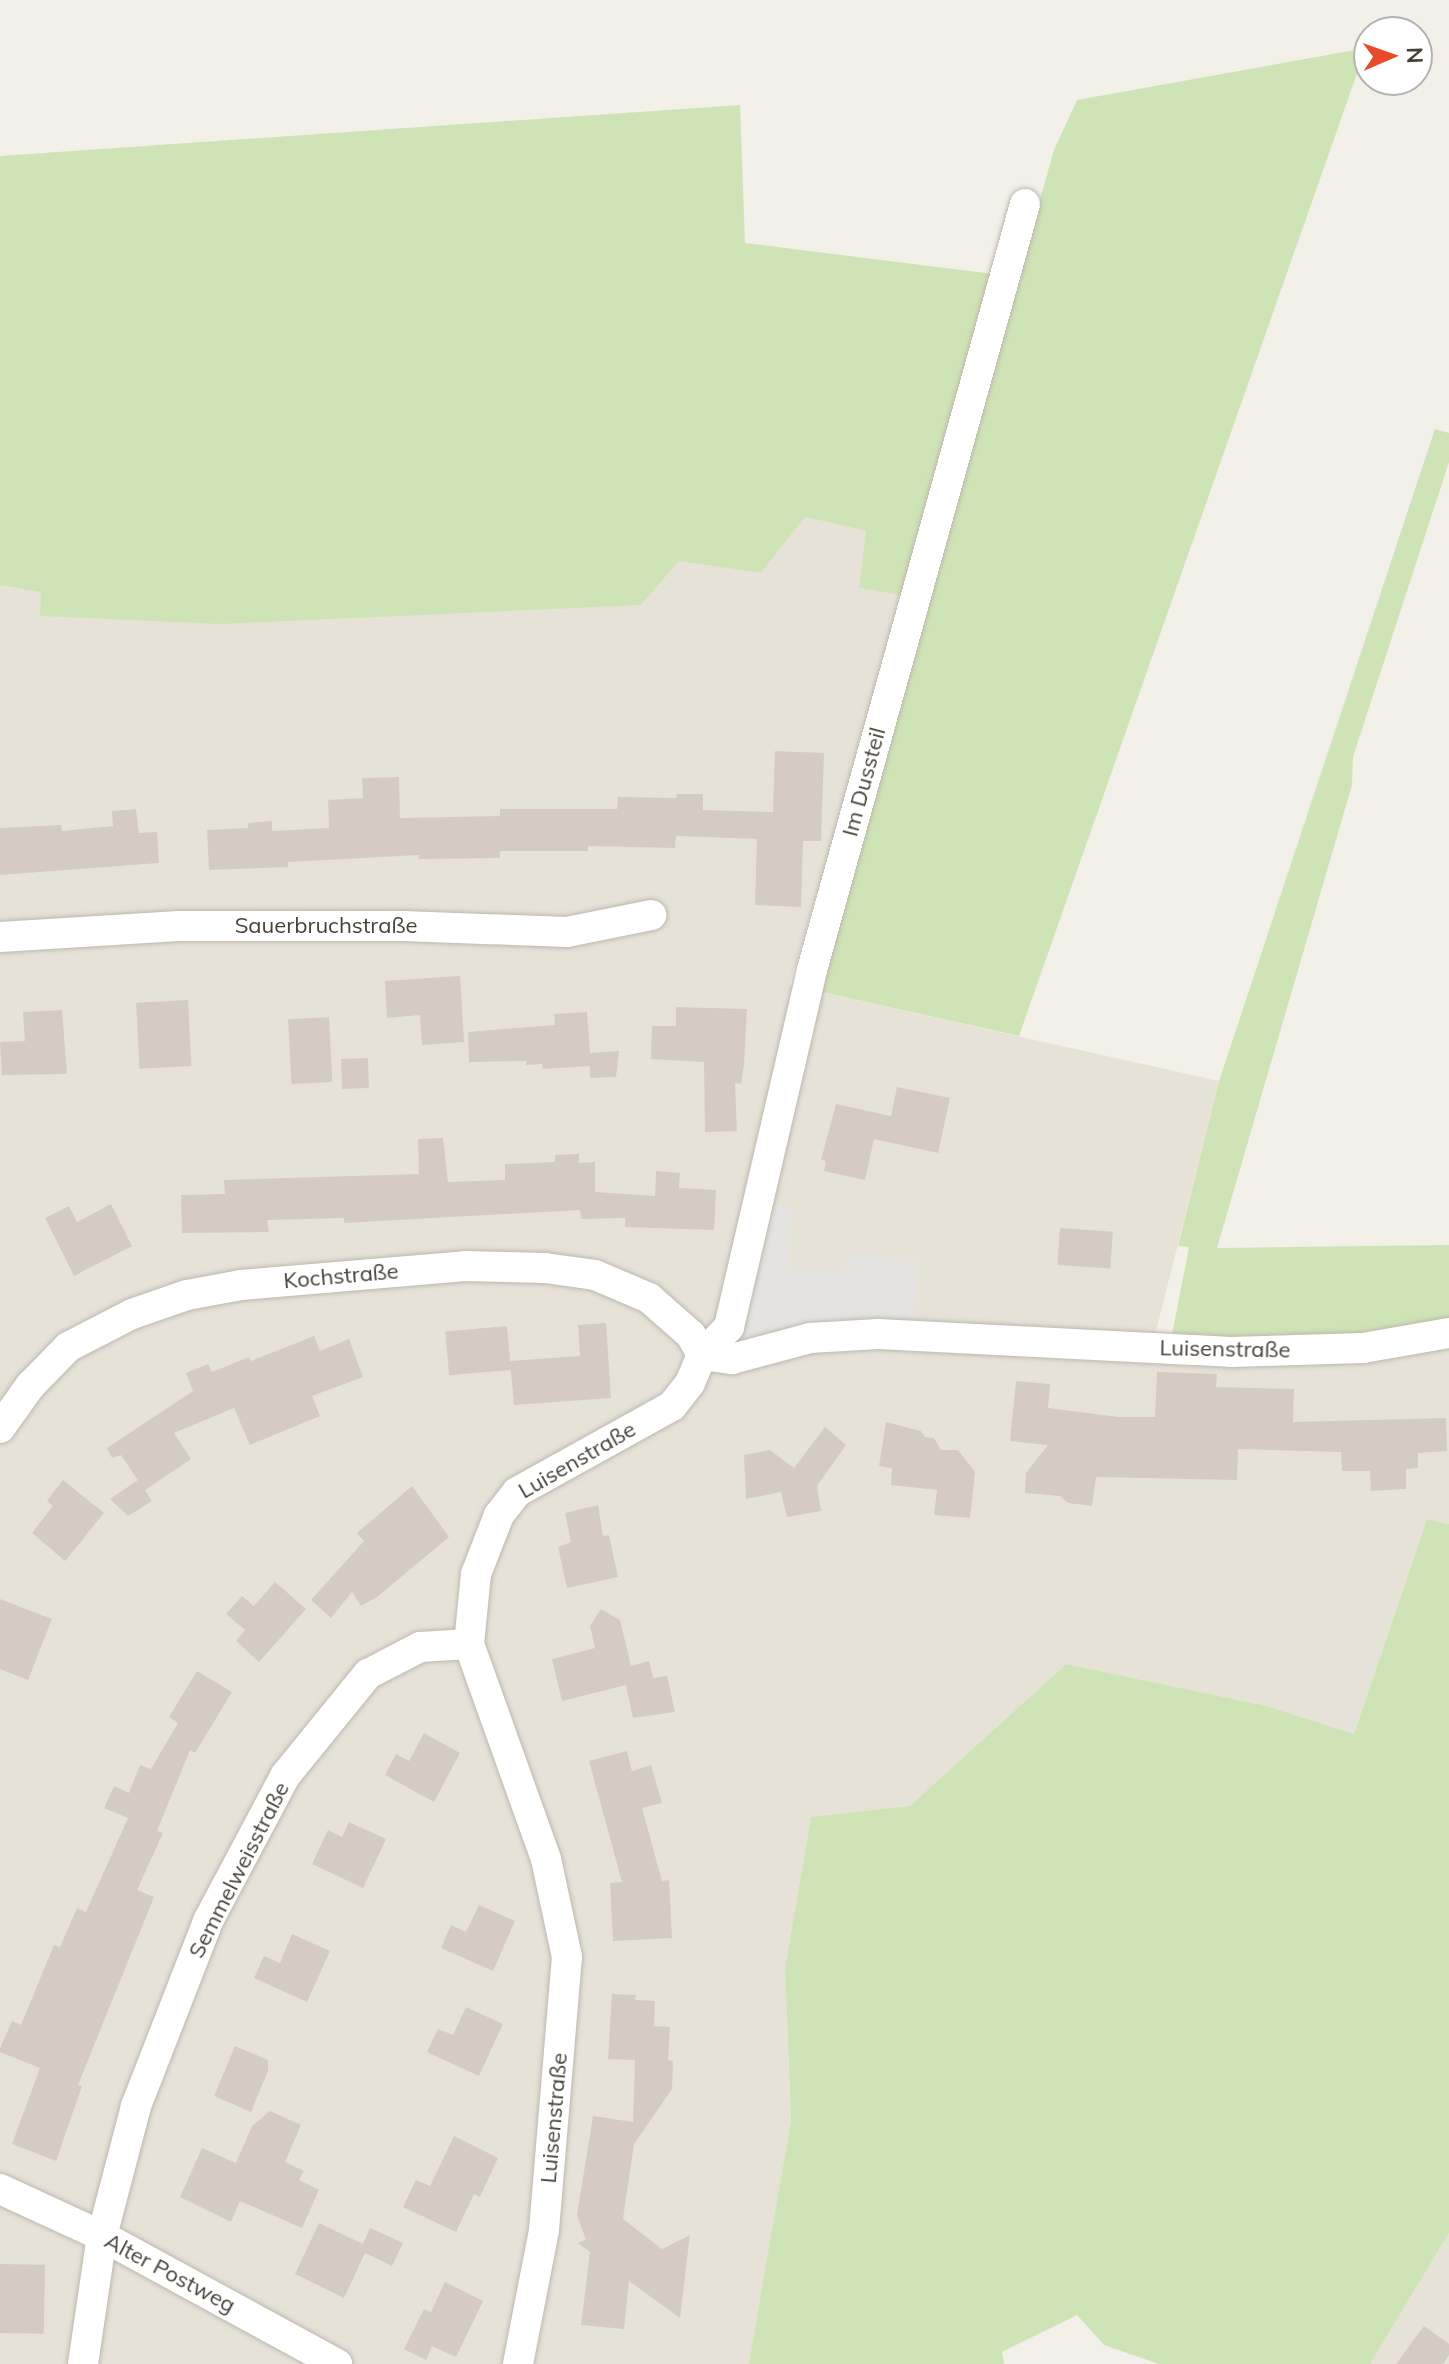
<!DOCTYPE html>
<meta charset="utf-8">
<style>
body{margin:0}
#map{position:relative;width:1449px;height:2364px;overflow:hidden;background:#f3f0e9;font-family:Mulish,sans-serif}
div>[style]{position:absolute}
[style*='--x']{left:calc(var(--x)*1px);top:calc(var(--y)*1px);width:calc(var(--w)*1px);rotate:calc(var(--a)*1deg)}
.residential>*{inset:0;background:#e7e2d8}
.green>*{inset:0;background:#cfe4b6}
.parking>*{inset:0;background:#e5e3e1}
.building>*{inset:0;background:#d4ccc0;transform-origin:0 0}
.roads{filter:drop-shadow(0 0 2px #beb8ad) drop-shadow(0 0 2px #beb8ad)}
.minor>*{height:30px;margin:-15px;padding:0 15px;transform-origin:15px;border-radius:15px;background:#fff}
span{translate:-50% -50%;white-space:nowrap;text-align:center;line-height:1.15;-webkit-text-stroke:6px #fff;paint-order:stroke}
.street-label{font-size:22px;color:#474138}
.north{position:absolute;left:1353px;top:16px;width:80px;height:80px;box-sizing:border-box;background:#fff;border:2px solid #b5b3af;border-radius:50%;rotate:88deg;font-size:22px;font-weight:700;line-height:32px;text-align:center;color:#474138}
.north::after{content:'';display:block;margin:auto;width:28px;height:36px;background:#e84a2c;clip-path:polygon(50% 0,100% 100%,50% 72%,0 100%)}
</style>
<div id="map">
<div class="residential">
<div style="clip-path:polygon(0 492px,679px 560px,761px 573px,805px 517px,866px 531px,908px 596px,789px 985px,1219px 1081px,1150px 1355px,1449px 1347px,1449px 1524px,1427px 1519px,1354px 1734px,1267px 1706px,1066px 1664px,910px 1807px,811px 1818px,785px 1968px,791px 2120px,750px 2364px,0 2364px)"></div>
<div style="clip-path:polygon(1449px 2233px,1449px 2364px,1370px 2364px)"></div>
</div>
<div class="green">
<div style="clip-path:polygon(1366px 48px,1019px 1036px,817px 991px,1054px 150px,1077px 100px)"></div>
<div style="clip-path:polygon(740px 105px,745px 243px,994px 274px,908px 596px,859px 588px,866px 531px,805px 517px,761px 573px,679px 561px,641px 605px,220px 624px,40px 616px,41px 592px,0 585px,0 156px)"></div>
<div style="clip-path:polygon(1435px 429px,1449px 433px,1449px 462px,1353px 757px,1352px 785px,1217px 1248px,1449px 1245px,1449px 1320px,1364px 1337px,1171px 1340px,1189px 1247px,1178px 1246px,1219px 1081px)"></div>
<div style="clip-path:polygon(1427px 1519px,1449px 1524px,1449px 2233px,1370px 2364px,1159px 2364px,1104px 2345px,1077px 2315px,1002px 2352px,1004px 2364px,749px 2364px,791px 2120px,785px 1968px,811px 1817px,910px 1806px,1066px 1664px,1267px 1706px,1354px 1734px)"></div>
</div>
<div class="parking">
<div style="clip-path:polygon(764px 1206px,791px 1207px,787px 1270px,844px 1275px,847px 1255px,918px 1261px,913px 1327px,751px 1344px,739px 1338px)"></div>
</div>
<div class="building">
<div style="clip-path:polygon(775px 751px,824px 753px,821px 841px,803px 841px,801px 907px,755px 905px,757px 839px,676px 836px,675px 848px,588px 846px,588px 851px,500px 851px,500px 858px,419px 859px,419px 855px,288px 862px,288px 867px,209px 870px,207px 830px,248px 828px,248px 823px,272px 821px,272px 831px,329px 828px,328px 800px,363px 798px,362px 778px,399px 777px,400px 818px,500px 816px,500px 809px,617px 809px,618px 797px,677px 798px,676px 794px,703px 794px,703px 810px,773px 812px)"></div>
<div style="clip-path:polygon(136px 809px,139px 833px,157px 832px,159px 863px,0 875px,0 828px,61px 825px,62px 831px,113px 826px,112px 811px)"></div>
<div style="clip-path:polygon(460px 976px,464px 1042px,422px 1045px,420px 1015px,387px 1018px,385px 981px)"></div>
<div style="left:188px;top:1000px;width:66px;height:52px;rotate:87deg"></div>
<div style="clip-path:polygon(676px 1007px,747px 1009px,744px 1065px,741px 1084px,735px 1083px,737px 1131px,705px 1132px,704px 1062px,651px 1059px,652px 1026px,676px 1026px)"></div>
<div style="clip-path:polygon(62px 1010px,67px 1074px,2px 1075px,0 1042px,25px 1041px,23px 1012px)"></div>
<div style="clip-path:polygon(587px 1012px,590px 1053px,619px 1051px,616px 1077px,590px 1078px,590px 1066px,543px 1069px,542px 1064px,526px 1065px,526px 1061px,469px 1062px,468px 1032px,555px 1025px,554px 1014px)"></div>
<div style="left:329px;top:1017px;width:65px;height:41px;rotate:87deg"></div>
<div style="left:368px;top:1058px;width:30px;height:27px;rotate:88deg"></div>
<div style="clip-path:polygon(897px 1087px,950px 1098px,938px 1153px,874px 1139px,865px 1180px,824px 1171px,826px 1161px,821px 1160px,836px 1104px,891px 1116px)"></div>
<div style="clip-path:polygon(443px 1138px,448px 1182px,505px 1180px,505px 1164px,555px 1162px,555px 1155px,579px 1154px,579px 1163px,595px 1162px,595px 1192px,655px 1196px,656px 1171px,680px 1173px,679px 1188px,716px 1190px,714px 1230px,625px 1227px,625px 1218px,581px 1219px,580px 1210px,344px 1223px,344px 1218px,267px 1220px,269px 1232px,182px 1233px,181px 1195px,225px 1194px,224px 1180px,419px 1174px,418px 1139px)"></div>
<div style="clip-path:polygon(111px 1204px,132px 1246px,74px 1276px,45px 1218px,69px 1206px,77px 1222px)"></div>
<div style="left:1060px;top:1228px;width:53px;height:37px;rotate:4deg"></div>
<div style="clip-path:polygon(606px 1323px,611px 1398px,514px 1405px,510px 1361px,580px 1356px,578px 1325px)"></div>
<div style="left:507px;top:1326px;width:44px;height:62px;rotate:85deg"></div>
<div style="clip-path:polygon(314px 1336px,320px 1351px,349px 1339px,363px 1377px,312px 1396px,320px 1416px,250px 1445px,234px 1408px,174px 1433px,191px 1459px,145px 1490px,152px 1501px,128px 1516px,110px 1499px,138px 1480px,141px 1485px,121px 1455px,112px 1458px,107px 1448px,193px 1391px,186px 1373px,208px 1364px,212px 1372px,249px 1357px,251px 1361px)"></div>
<div style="clip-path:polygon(1157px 1372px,1217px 1374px,1216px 1387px,1294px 1389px,1293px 1422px,1446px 1418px,1447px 1451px,1418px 1453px,1418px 1468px,1406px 1469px,1406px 1489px,1371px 1491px,1370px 1471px,1342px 1471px,1341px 1452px,1238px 1449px,1237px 1480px,1096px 1477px,1092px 1506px,1068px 1503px,1060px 1496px,1025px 1493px,1026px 1473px,1048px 1445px,1010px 1441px,1016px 1381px,1050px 1384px,1048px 1408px,1119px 1417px,1155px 1417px)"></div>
<div style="clip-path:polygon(886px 1422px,921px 1431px,925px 1437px,934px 1438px,941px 1450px,958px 1450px,975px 1472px,970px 1518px,934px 1515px,937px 1490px,891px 1485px,892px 1468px,879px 1466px)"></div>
<div style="clip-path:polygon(825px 1427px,846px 1445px,817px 1486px,821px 1511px,787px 1517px,781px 1492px,746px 1499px,744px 1455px,770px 1450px,794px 1468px)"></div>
<div style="clip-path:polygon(63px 1480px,104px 1513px,65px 1561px,32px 1533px,53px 1506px,47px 1501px)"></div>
<div style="clip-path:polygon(412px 1486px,449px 1537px,377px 1597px,361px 1606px,352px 1592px,331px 1618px,311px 1600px,364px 1541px,357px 1533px)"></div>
<div style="clip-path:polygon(598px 1505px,603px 1536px,609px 1535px,618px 1577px,567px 1588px,558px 1547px,571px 1542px,565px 1513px)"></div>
<div style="clip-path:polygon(275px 1582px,306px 1609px,259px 1662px,236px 1641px,245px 1630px,226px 1614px,242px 1596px,254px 1606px)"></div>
<div style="clip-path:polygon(0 1599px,52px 1619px,28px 1680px,0 1669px)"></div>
<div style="clip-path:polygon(601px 1609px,620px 1620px,631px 1666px,649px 1661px,653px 1678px,667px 1676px,675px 1712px,633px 1718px,626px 1685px,562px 1701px,552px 1659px,595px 1648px,590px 1626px)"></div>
<div style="clip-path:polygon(197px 1671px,232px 1692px,195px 1753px,190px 1750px,157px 1831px,163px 1833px,137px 1890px,154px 1897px,78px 2085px,82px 2086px,56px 2161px,12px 2144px,40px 2068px,0 2052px,0 2048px,12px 2021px,21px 2025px,54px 1945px,60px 1947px,77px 1908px,86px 1912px,128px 1818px,104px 1808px,114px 1786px,129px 1793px,140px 1765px,151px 1769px,178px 1723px,169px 1717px)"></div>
<div style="clip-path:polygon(424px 1733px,460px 1753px,434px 1802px,385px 1775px,396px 1754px,409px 1761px)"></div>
<div style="clip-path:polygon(627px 1751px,632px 1771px,651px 1765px,662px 1803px,642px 1808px,662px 1881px,669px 1880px,672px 1938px,613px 1941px,610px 1883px,622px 1882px,589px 1761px)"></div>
<div style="clip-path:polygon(349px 1822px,386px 1839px,363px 1888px,312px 1864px,328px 1830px,342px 1837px)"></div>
<div style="clip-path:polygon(479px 1905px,515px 1921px,493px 1971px,441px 1948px,451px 1925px,466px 1932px)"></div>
<div style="clip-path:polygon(292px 1934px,330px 1951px,307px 2002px,254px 1978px,264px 1956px,280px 1963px)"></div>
<div style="clip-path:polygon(612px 1994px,636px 1995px,635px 2000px,655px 2001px,654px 2026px,670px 2027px,668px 2060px,673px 2061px,672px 2089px,634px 2144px,623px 2219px,662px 2249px,690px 2235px,680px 2318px,629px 2281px,624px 2329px,581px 2325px,590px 2252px,578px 2243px,586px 2240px,577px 2215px,593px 2116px,633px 2122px,635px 2060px,608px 2059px)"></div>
<div style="clip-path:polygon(466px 2007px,503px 2024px,479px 2076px,427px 2052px,438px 2029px,453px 2035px)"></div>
<div style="clip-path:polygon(235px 2046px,268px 2060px,268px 2071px,251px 2112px,214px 2096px)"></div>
<div style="clip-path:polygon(270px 2111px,301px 2125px,285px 2162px,304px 2171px,299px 2180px,319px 2190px,302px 2228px,240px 2201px,231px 2222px,180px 2197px,202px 2148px,236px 2163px,252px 2126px)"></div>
<div style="clip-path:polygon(454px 2136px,498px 2158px,480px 2197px,474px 2194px,456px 2232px,403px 2207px,416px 2180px,430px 2186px)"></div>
<div style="clip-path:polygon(319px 2223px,363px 2244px,370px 2228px,403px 2243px,392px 2266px,365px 2253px,344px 2298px,295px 2274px)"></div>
<div style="left:0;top:2264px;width:45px;height:69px;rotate:1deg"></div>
<div style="clip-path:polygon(445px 2282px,483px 2301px,456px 2357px,432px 2346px,426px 2360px,404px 2349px,424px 2309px,431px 2312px)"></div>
<div style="clip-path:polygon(1424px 2326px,1449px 2344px,1449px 2355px,1443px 2364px,1396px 2364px)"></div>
</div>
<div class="roads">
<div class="minor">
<div style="--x:0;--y:937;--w:179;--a:-3.5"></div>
<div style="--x:179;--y:926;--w:224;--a:0"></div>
<div style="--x:403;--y:926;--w:164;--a:2.1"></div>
<div style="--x:567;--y:932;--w:86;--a:-11.4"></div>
<div style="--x:702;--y:1355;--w:30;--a:8"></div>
<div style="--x:732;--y:1359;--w:81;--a:-15.1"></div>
<div style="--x:810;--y:1338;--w:68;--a:-3.4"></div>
<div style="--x:878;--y:1334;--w:353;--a:2.9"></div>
<div style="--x:1231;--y:1352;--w:132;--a:-1.7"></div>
<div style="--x:1363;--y:1348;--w:87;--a:-9.9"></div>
<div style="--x:0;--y:1428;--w:52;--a:-54.5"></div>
<div style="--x:30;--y:1386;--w:54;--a:-45.7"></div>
<div style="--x:68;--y:1347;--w:72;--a:-27.3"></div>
<div style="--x:132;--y:1314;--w:58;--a:-19.1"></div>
<div style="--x:187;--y:1295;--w:55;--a:-10.5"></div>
<div style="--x:241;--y:1285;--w:225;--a:-4.8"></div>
<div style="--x:465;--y:1266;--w:80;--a:1.4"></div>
<div style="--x:545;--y:1268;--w:50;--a:8"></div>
<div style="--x:595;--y:1275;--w:59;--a:23.1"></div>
<div style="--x:649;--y:1298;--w:56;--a:41.4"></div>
<div style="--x:691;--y:1335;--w:23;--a:61"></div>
<div style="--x:0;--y:2189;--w:112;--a:24.7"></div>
<div style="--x:102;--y:2236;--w:268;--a:28.6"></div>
<div style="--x:83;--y:2364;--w:129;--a:-81.6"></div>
<div style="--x:102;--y:2236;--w:134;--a:-75.3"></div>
<div style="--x:136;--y:2106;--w:199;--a:-68.7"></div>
<div style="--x:208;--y:1921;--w:164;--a:-62"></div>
<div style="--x:285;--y:1776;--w:132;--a:-50.9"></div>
<div style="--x:368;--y:1674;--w:59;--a:-27.4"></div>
<div style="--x:420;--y:1647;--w:49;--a:-3.5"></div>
<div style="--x:518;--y:2364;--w:136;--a:-79"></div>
<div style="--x:544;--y:2230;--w:274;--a:-85.2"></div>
<div style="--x:567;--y:1957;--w:100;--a:-102.1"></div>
<div style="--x:546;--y:1859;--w:228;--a:-109.7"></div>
<div style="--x:469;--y:1644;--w:70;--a:-84.3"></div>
<div style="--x:476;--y:1574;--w:63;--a:-68.7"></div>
<div style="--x:499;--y:1515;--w:29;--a:-52"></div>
<div style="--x:517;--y:1492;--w:177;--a:-29"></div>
<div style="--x:672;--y:1406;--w:29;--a:-52"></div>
<div style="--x:690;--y:1383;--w:30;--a:-67"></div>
<div style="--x:702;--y:1355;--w:39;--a:-46"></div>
<div style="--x:729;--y:1327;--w:367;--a:-76.9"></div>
<div style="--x:812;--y:970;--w:795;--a:-74.46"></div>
</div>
</div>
<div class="street-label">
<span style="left:864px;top:782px;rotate:-75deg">Im Dussteil</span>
<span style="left:326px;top:926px">Sauerbruchstraße</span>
<span style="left:341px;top:1276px;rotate:-5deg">Kochstraße</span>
<span style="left:1225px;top:1349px;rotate:1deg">Luisenstraße</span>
<span style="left:577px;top:1460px;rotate:-30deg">Luisenstraße</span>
<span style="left:239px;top:1870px;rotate:-63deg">Semmelweisstraße</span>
<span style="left:554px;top:2118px;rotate:-85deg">Luisenstraße</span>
<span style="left:170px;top:2273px;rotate:28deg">Alter Postweg</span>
</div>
<div class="north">N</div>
</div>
